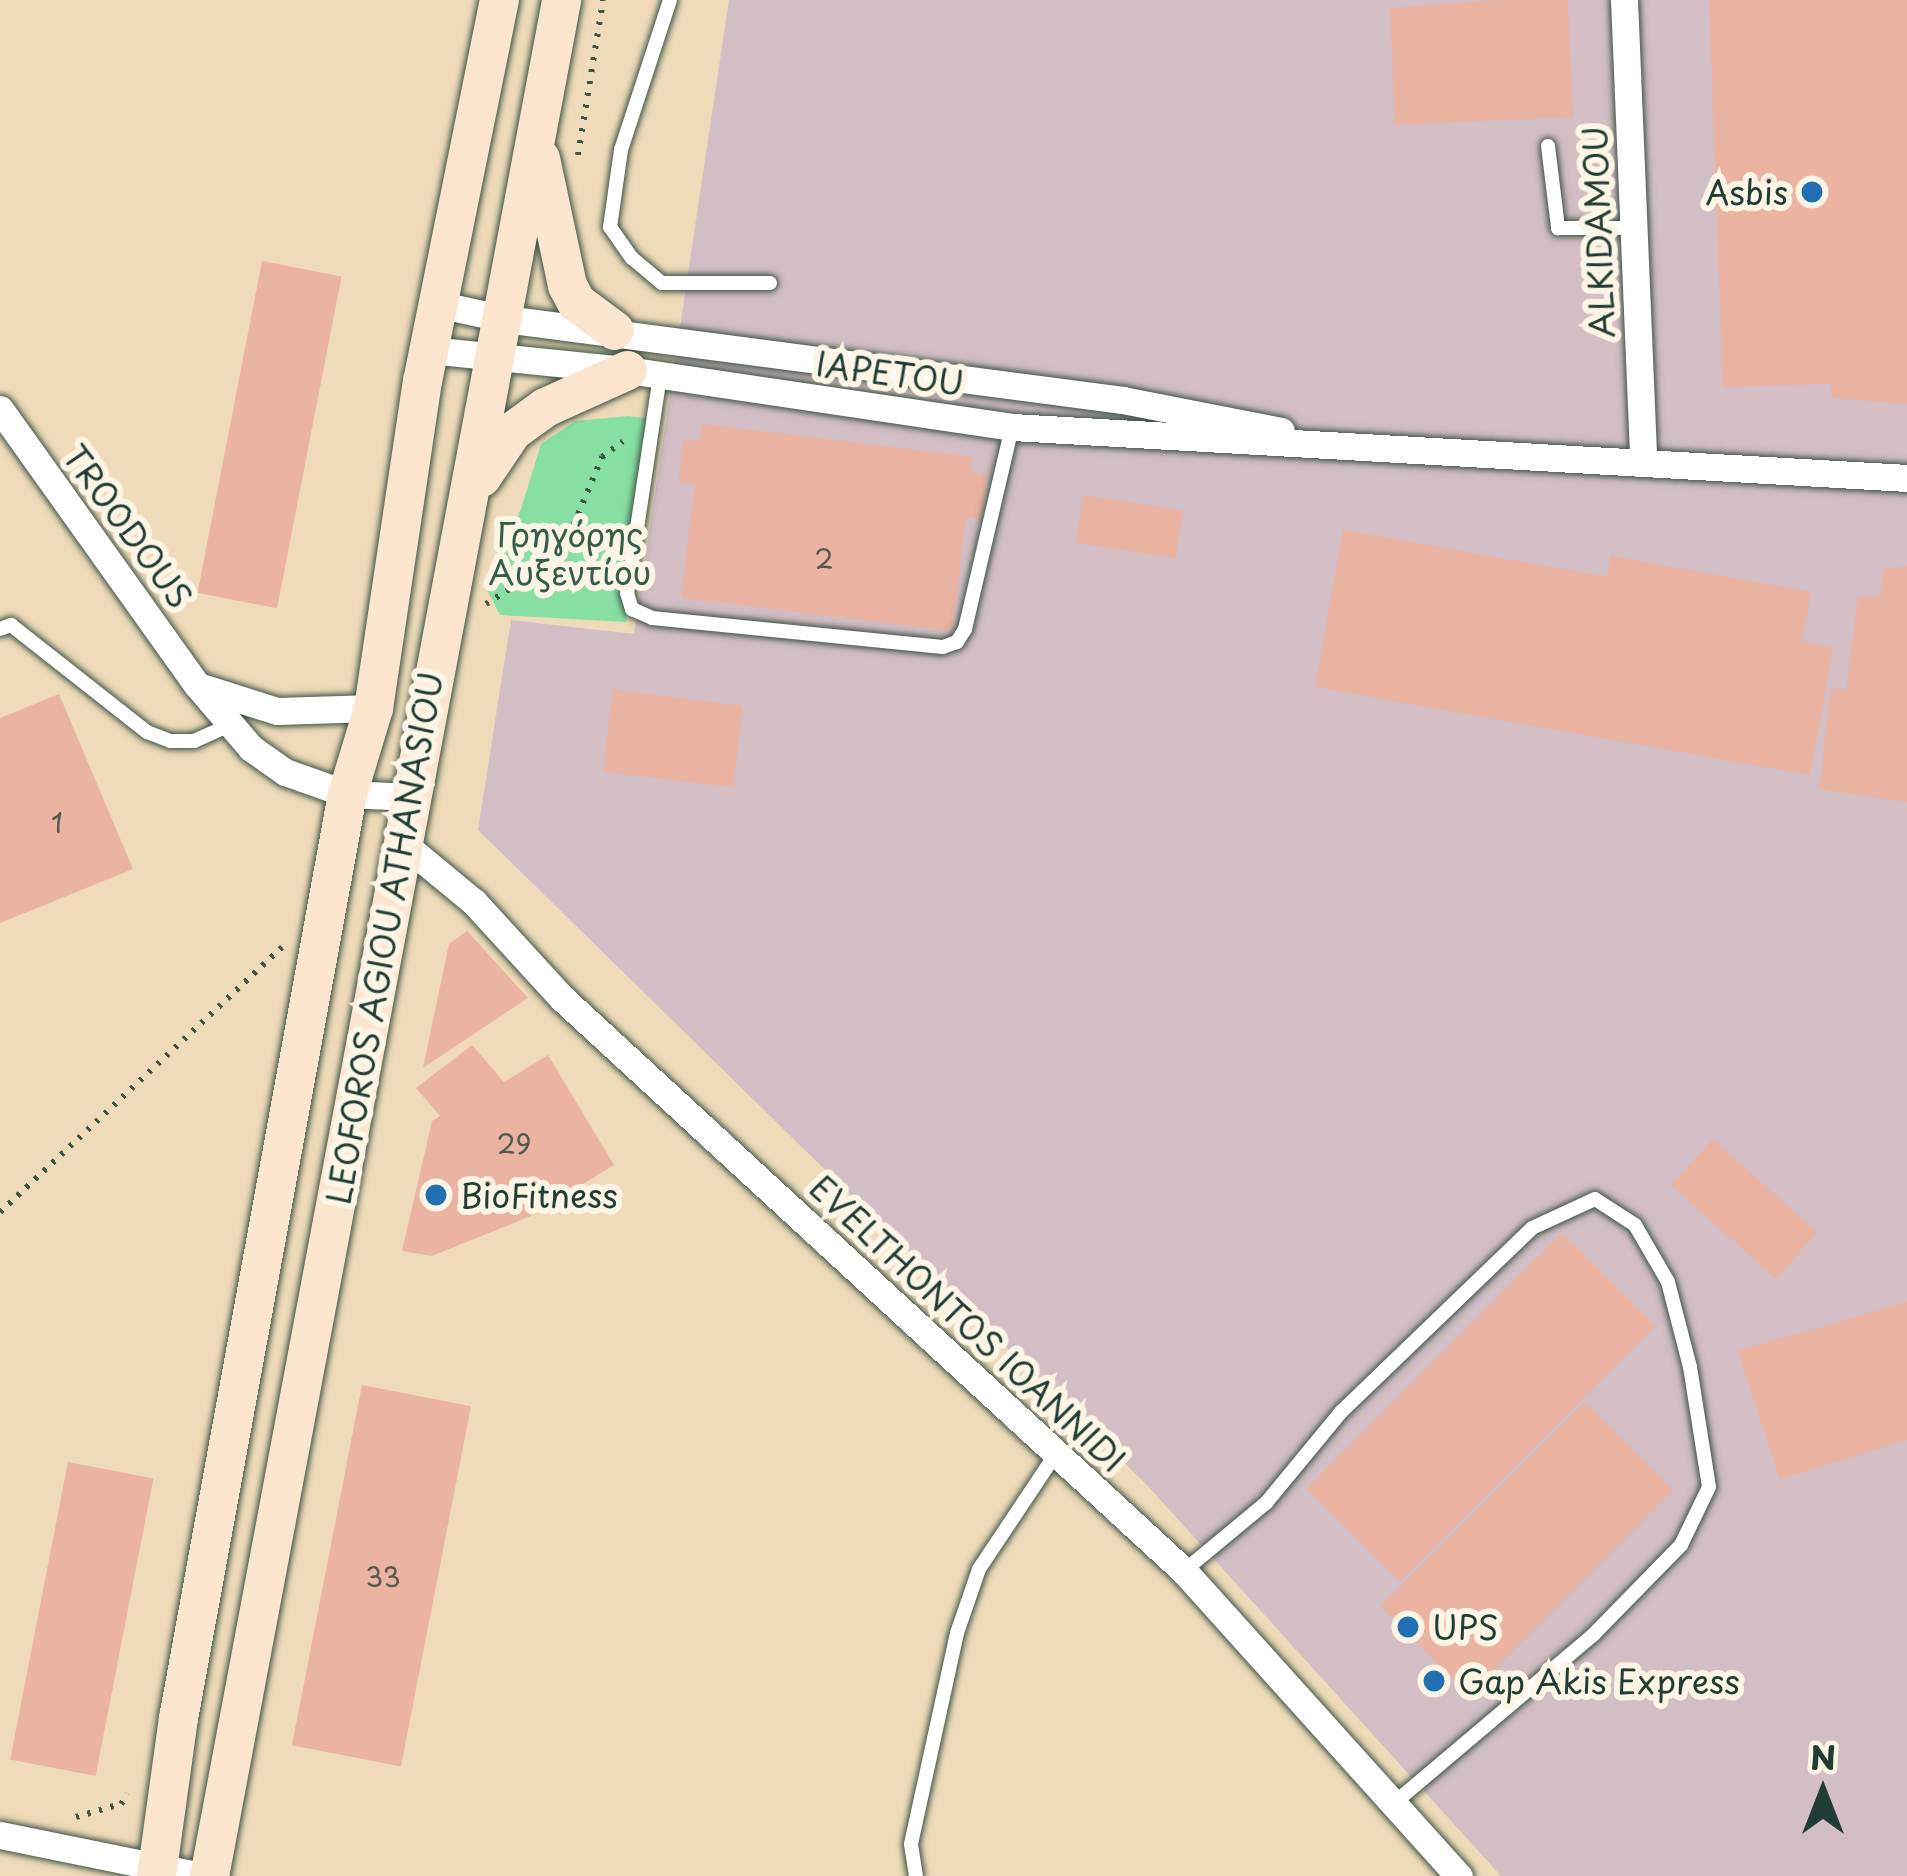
<!DOCTYPE html>
<meta charset="utf-8">
<style>
body{margin:0}
#map{position:relative;width:1907px;height:1876px;overflow:hidden;background:#efdbb9;font-family:"Playpen Sans",sans-serif}
div>[style]{position:absolute}
[style*='--x']{left:calc(var(--x)*1px);top:calc(var(--y)*1px);width:calc(var(--w)*1px);rotate:calc(var(--a)*1deg)}
.industrial>*{inset:0;background:#d2bec4}
.green>*{inset:0;background:#87dfa3}
.building>*{inset:0;background:#eab3a2;transform-origin:0 0}
.path>*{height:6px;margin-top:-3px;transform-origin:0;background:repeating-linear-gradient(90deg,#3e5548 0 3px,transparent 0 12px)}
.roads{filter:drop-shadow(0 0 3px #3e5548) drop-shadow(0 0 3px #3e5548)}
.service>*{height:14px;margin:-7px;padding:0 7px;transform-origin:7px;border-radius:7px;background:#fff}
.minor>*{height:27px;margin:-13.5px;padding:0 13.5px;transform-origin:13.5px;border-radius:13.5px;background:#fff}
.secondary>*{height:39px;margin:-19.5px;padding:0 19.5px;transform-origin:19.5px;border-radius:19.5px;background:#fce5cf}
.dots>*{width:33px;height:33px;translate:-50% -50%;box-sizing:border-box;border:6px solid #fcf5e5;border-radius:50%}
span{translate:-50% -50%;white-space:nowrap;text-align:center;line-height:1.15;-webkit-text-stroke:12px #fcf5e5;paint-order:stroke}
.number-label{font-size:27px;color:#525a50}
.number-label span{-webkit-text-stroke-width:0}
.poi-label{font-size:33px;color:#1f3d34}
.right{translate:-100% -50%;text-align:right}
.left{translate:0 -50%;text-align:left}
.street-label{font-size:33px;color:#1f3d34}
.park-label{font-size:33px;color:#345d4a}
.north{position:absolute;left:1763px;top:1732px;width:120px;height:120px;-webkit-text-stroke:9px #fcf5e5;paint-order:stroke;rotate:0deg;font-size:33px;font-weight:700;line-height:48px;text-align:center;color:#1f3d34}
.north::after{content:'';display:block;margin:auto;width:42px;height:54px;background:#1f3d34;clip-path:polygon(50% 0,100% 100%,50% 72%,0 100%)}
</style>
<div id="map">
<div class="industrial">
<div style="clip-path:polygon(729px 0,1907px 0,1907px 1876px,1501px 1876px,1146px 1484px,478px 830px,511px 620px,634px 634px)"></div>
</div>
<div class="green">
<div style="clip-path:polygon(628px 416px,661px 420px,626px 622px,500px 615px,483px 582px,521px 509px,541px 444px,575px 421px)"></div>
</div>
<div class="building">
<div style="clip-path:polygon(1504px 0,1568px 0,1573px 117px,1395px 125px,1390px 8px)"></div>
<div style="clip-path:polygon(1709px 0,1907px 0,1907px 404px,1832px 398px,1831px 384px,1723px 387px)"></div>
<div style="left:262px;top:261px;width:81px;height:338px;rotate:11deg"></div>
<div style="clip-path:polygon(702px 424px,973px 457px,971px 473px,987px 476px,982px 519px,966px 517px,952px 631px,681px 598px,695px 484px,678px 482px,684px 439px,700px 440px)"></div>
<div style="left:1083px;top:495px;width:101px;height:48px;rotate:9deg"></div>
<div style="clip-path:polygon(1343px 530px,1607px 577px,1611px 556px,1811px 592px,1802px 642px,1833px 648px,1810px 775px,1315px 687px)"></div>
<div style="clip-path:polygon(1907px 566px,1907px 802px,1819px 789px,1831px 688px,1846px 691px,1858px 597px,1881px 596px,1884px 569px)"></div>
<div style="left:613px;top:690px;width:131px;height:82px;rotate:7deg"></div>
<div style="clip-path:polygon(59px 694px,133px 869px,0 923px,0 718px)"></div>
<div style="clip-path:polygon(467px 931px,528px 998px,423px 1068px,449px 944px)"></div>
<div style="clip-path:polygon(472px 1045px,504px 1082px,548px 1055px,614px 1165px,531px 1216px,432px 1256px,402px 1251px,432px 1121px,440px 1116px,416px 1088px)"></div>
<div style="left:1713px;top:1139px;width:140px;height:62px;rotate:42deg"></div>
<div style="left:1562px;top:1233px;width:132px;height:361px;rotate:45deg"></div>
<div style="clip-path:polygon(1907px 1302px,1907px 1440px,1780px 1479px,1738px 1351px)"></div>
<div style="left:362px;top:1385px;width:111px;height:367px;rotate:11deg"></div>
<div style="left:1585px;top:1402px;width:125px;height:289px;rotate:45deg"></div>
<div style="left:68px;top:1462px;width:87px;height:303px;rotate:11deg"></div>
</div>
<div class="path">
<div style="--x:578;--y:155;--w:157;--a:-80.8"></div>
<div style="--x:486;--y:604;--w:67;--a:-32.7"></div>
<div style="--x:542;--y:568;--w:42;--a:-49.8"></div>
<div style="--x:569;--y:536;--w:86;--a:-67.3"></div>
<div style="--x:602;--y:457;--w:26;--a:-37"></div>
<div style="--x:0;--y:1212;--w:387;--a:-43.2"></div>
<div style="--x:76;--y:1817;--w:47;--a:-16.1"></div>
<div style="--x:121;--y:1804;--w:12;--a:-55"></div>
</div>
<div class="roads">
<div class="service">
<div style="--x:670;--y:0;--w:158;--a:108.1"></div>
<div style="--x:621;--y:150;--w:78;--a:98.1"></div>
<div style="--x:610;--y:227;--w:38;--a:55"></div>
<div style="--x:632;--y:258;--w:39;--a:40"></div>
<div style="--x:662;--y:283;--w:108;--a:0"></div>
<div style="--x:1548;--y:146;--w:83;--a:83"></div>
<div style="--x:1558;--y:228;--w:75;--a:0"></div>
<div style="--x:660;--y:376;--w:219;--a:98.6"></div>
<div style="--x:627;--y:593;--w:17;--a:73"></div>
<div style="--x:632;--y:609;--w:22;--a:24"></div>
<div style="--x:652;--y:618;--w:292;--a:5.7"></div>
<div style="--x:943;--y:647;--w:15;--a:-20"></div>
<div style="--x:957;--y:642;--w:15;--a:-58"></div>
<div style="--x:965;--y:629;--w:207;--a:-76.9"></div>
<div style="--x:0;--y:629;--w:12;--a:-20"></div>
<div style="--x:11;--y:625;--w:173;--a:38.2"></div>
<div style="--x:147;--y:732;--w:25;--a:21"></div>
<div style="--x:170;--y:741;--w:24;--a:0"></div>
<div style="--x:194;--y:741;--w:37;--a:-24"></div>
<div style="--x:1184;--y:1571;--w:107;--a:-39.7"></div>
<div style="--x:1266;--y:1503;--w:118;--a:-50.5"></div>
<div style="--x:1341;--y:1412;--w:265;--a:-43.9"></div>
<div style="--x:1532;--y:1228;--w:69;--a:-24.7"></div>
<div style="--x:1595;--y:1199;--w:48;--a:33"></div>
<div style="--x:1635;--y:1225;--w:66;--a:59.9"></div>
<div style="--x:1668;--y:1282;--w:88;--a:75.5"></div>
<div style="--x:1690;--y:1367;--w:121;--a:81"></div>
<div style="--x:1709;--y:1487;--w:64;--a:115.8"></div>
<div style="--x:1681;--y:1545;--w:126;--a:134.4"></div>
<div style="--x:1593;--y:1635;--w:260;--a:139.8"></div>
<div style="--x:916;--y:1876;--w:32;--a:-99"></div>
<div style="--x:911;--y:1844;--w:216;--a:-77.7"></div>
<div style="--x:957;--y:1633;--w:68;--a:-71"></div>
<div style="--x:979;--y:1569;--w:141;--a:-56.3"></div>
</div>
<div class="minor">
<div style="--x:1624;--y:0;--w:461;--a:87.6"></div>
<div style="--x:437;--y:304;--w:70;--a:12.4"></div>
<div style="--x:505;--y:319;--w:623;--a:7.47"></div>
<div style="--x:1123;--y:400;--w:161;--a:11.1"></div>
<div style="--x:429;--y:350;--w:199;--a:5.8"></div>
<div style="--x:627;--y:370;--w:389;--a:8.4"></div>
<div style="--x:1012;--y:427;--w:896;--a:3.26"></div>
<div style="--x:0;--y:409;--w:339;--a:54.5"></div>
<div style="--x:197;--y:685;--w:83;--a:49.4"></div>
<div style="--x:251;--y:748;--w:42;--a:35.2"></div>
<div style="--x:285;--y:772;--w:66;--a:19.5"></div>
<div style="--x:347;--y:794;--w:65;--a:2.6"></div>
<div style="--x:201;--y:687;--w:80;--a:17.5"></div>
<div style="--x:277;--y:711;--w:96;--a:-1.8"></div>
<div style="--x:406;--y:846;--w:88;--a:39.5"></div>
<div style="--x:474;--y:902;--w:132;--a:47.5"></div>
<div style="--x:563;--y:999;--w:844;--a:42.65"></div>
<div style="--x:1184;--y:1571;--w:411;--a:48"></div>
<div style="--x:0;--y:1835;--w:206;--a:11.5"></div>
</div>
<div class="secondary">
<div style="--x:540;--y:158;--w:130;--a:78"></div>
<div style="--x:567;--y:285;--w:19;--a:62"></div>
<div style="--x:576;--y:302;--w:47;--a:36.4"></div>
<div style="--x:481;--y:477;--w:55;--a:-56"></div>
<div style="--x:512;--y:431;--w:41;--a:-36"></div>
<div style="--x:545;--y:407;--w:90;--a:-24.3"></div>
<div style="--x:156;--y:1876;--w:160;--a:-82.1"></div>
<div style="--x:178;--y:1718;--w:939;--a:-79.64"></div>
<div style="--x:347;--y:794;--w:90;--a:-73.2"></div>
<div style="--x:373;--y:708;--w:331;--a:-81.5"></div>
<div style="--x:422;--y:381;--w:389;--a:-78.6"></div>
<div style="--x:209;--y:1876;--w:1909;--a:-79.37"></div>
</div>
</div>
<div class="dots">
<div style="left:1812px;top:192px;background:#1f6fb2"></div>
<div style="left:436px;top:1195px;background:#1f6fb2"></div>
<div style="left:1408px;top:1627px;background:#1f6fb2"></div>
<div style="left:1434px;top:1681px;background:#1f6fb2"></div>
</div>
<div class="number-label">
<span style="left:824px;top:558px">2</span>
<span style="left:57px;top:822px">1</span>
<span style="left:514px;top:1143px">29</span>
<span style="left:383px;top:1576px">33</span>
</div>
<div class="poi-label">
<span class="right" style="left:1788px;top:192px">Asbis</span>
<span class="left" style="left:460px;top:1195px">BioFitness</span>
<span class="left" style="left:1432px;top:1627px">UPS</span>
<span class="left" style="left:1458px;top:1681px">Gap Akis Express</span>
</div>
<div class="street-label">
<span style="left:1598px;top:232px;rotate:-92deg">ALKIDAMOU</span>
<span style="left:890px;top:373px;rotate:8deg">IAPETOU</span>
<span style="left:128px;top:526px;rotate:54deg">TROODOUS</span>
<span style="left:384px;top:938px;rotate:-80deg">LEOFOROS AGIOU ATHANASIOU</span>
<span style="left:968px;top:1323px;rotate:43deg">EVELTHONTOS IOANNIDI</span>
</div>
<div class="park-label">
<span style="left:570px;top:553px">Γρηγόρης<br>Αυξεντίου</span>
</div>
<div class="north">N</div>
</div>
